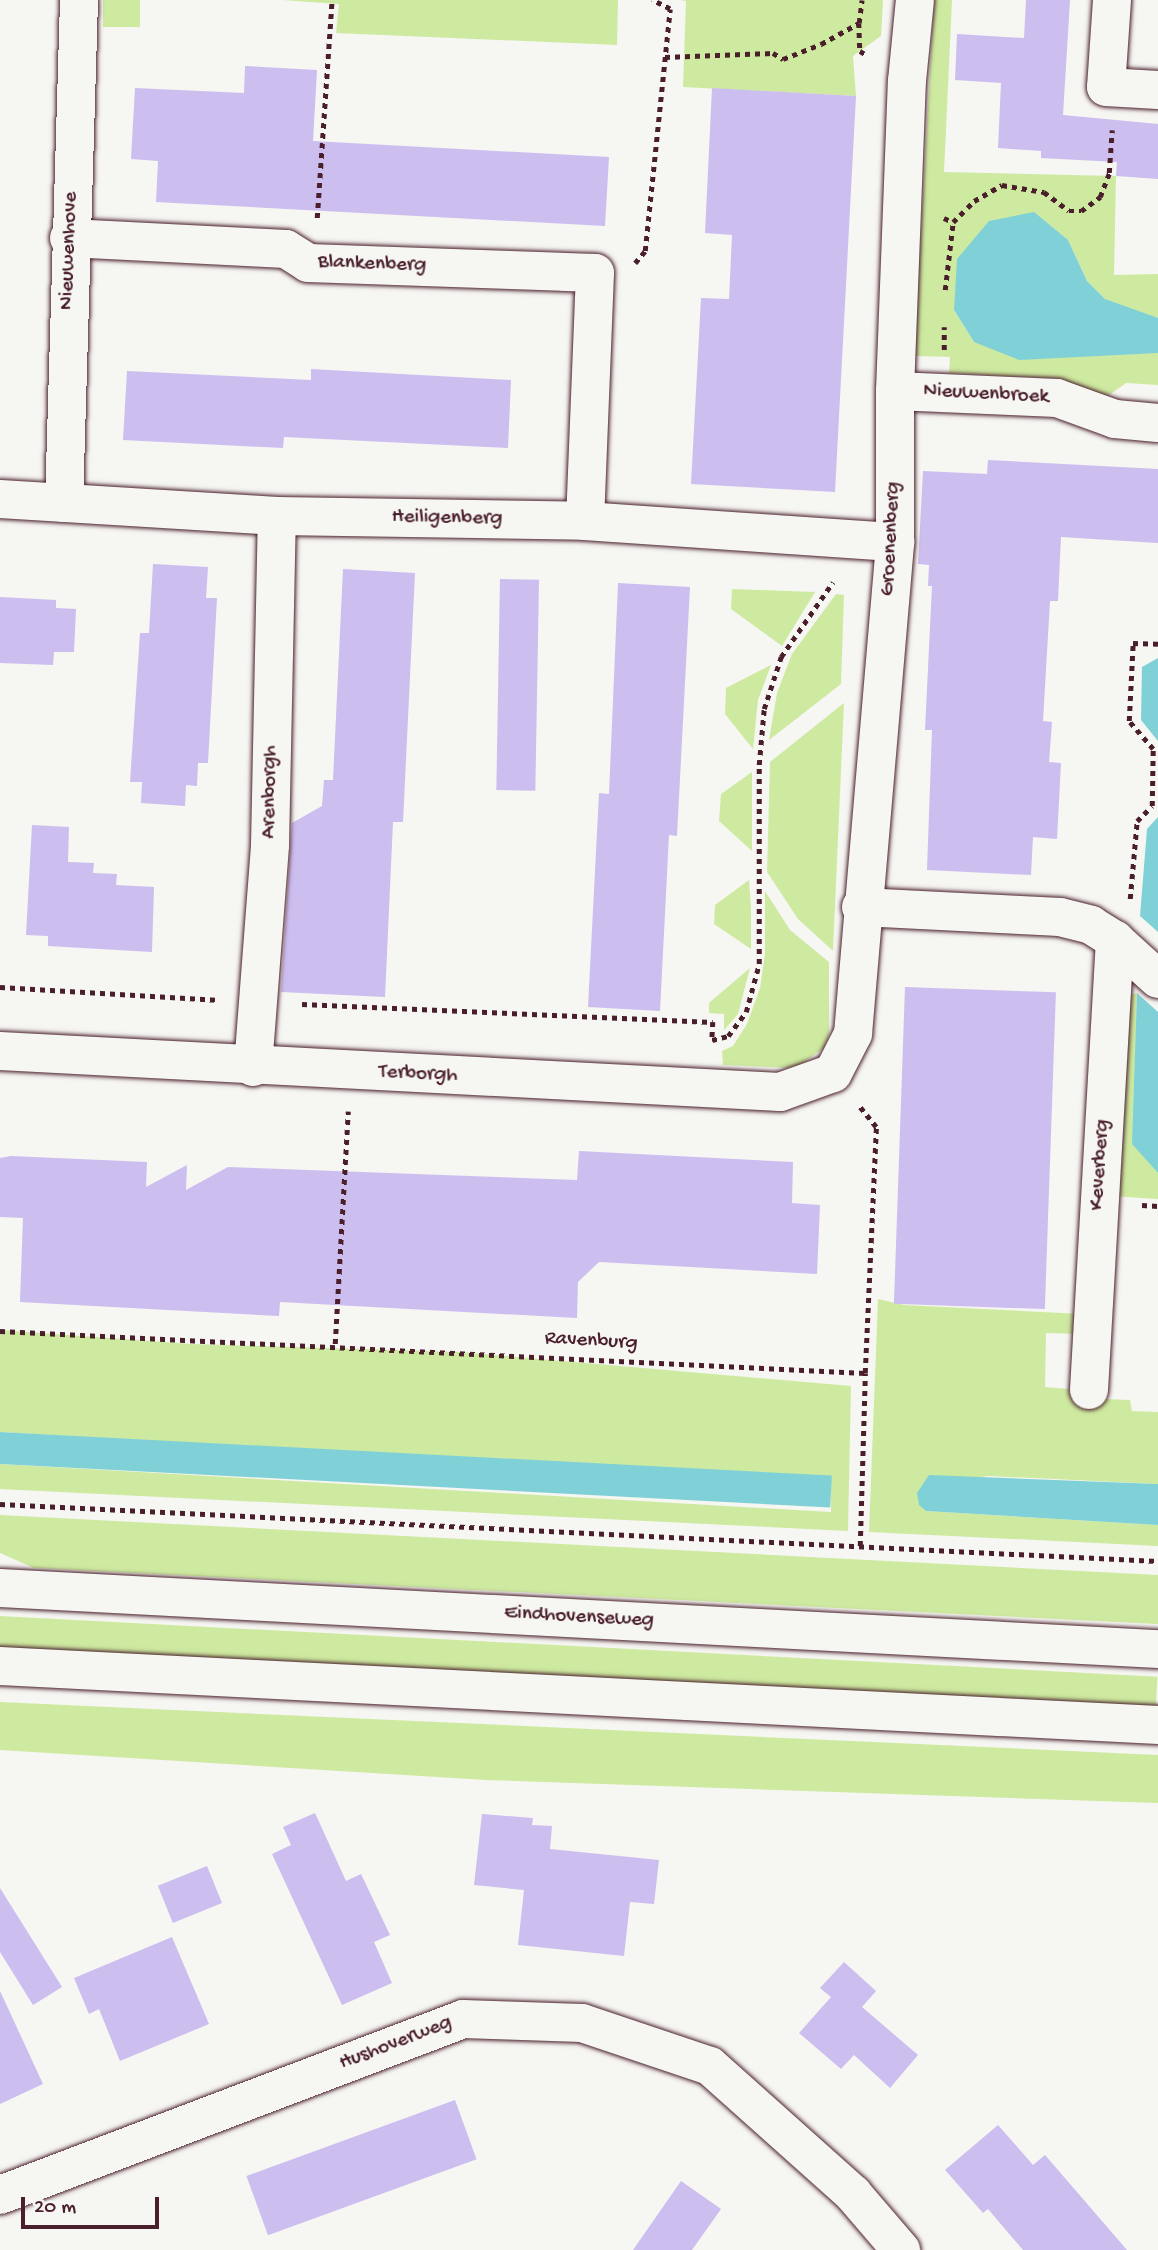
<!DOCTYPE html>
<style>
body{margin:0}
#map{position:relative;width:1158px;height:2250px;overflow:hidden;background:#f6f6f2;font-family:"Gochi Hand",sans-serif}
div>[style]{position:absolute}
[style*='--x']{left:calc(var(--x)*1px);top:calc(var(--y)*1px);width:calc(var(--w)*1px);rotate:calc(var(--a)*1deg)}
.green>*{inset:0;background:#ceeaa0;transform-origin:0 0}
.water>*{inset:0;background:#80d1d7;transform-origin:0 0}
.building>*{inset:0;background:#ccbeef;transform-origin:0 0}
.path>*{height:4.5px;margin-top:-2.25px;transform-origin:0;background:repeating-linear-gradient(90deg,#4a1f2b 0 5px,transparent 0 10px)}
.roads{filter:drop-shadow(0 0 2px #4a1f2b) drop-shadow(0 0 2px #4a1f2b)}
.street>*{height:38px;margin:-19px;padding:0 19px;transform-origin:19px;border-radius:19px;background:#f6f6f2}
.primary>*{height:38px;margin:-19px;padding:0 19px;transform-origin:19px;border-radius:19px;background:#f6f6f2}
span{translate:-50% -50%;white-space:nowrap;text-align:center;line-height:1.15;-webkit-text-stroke:6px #f6f6f2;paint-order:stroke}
.street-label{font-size:21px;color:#4a1f2b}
.scale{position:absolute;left:21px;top:2197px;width:138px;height:32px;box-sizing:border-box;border:4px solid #4a1f2b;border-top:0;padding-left:9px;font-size:21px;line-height:24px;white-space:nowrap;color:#4a1f2b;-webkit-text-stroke:5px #f6f6f2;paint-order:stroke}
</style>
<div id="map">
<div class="green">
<div style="left:103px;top:0;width:37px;height:27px"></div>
<div style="clip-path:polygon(282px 0,618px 0,617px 45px,336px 33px,339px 4px)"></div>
<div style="clip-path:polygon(681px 0,883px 0,881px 36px,853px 56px,856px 96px,683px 87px,686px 1px)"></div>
<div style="clip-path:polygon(934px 0,952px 0,944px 172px,1116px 176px,1114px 275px,1158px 274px,1158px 318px,1128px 310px,1105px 299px,1087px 281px,1068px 240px,954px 310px,974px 342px,1158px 353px,1158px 385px,1126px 383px,1109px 395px,1088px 396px,1062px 379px,949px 373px,950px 357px,914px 356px)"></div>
<div style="clip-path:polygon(732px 589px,815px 592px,782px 646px,731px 609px)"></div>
<div style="clip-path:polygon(836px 594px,844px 595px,841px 684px,769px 740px,777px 693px,792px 654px)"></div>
<div style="clip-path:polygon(771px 665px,758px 700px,753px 749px,725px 714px,726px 688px)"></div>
<div style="clip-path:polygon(844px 703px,833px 951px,798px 919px,767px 872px,770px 762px)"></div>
<div style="clip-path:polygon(752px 772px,752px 851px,719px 821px,721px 794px)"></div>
<div style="clip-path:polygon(749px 880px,751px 908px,751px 949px,714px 924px,715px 905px)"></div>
<div style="clip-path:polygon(765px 891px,790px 930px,829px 962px,829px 1033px,824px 1048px,795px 1068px,723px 1065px,722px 1051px,733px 1046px,747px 1024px,760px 988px,765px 954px)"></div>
<div style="clip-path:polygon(750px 968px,738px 1014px,724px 1030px,724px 1014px,709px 1013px,709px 1003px)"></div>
<div style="clip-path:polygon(1137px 993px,1133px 1144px,1158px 1173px,1158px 1199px,1110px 1196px,1120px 997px)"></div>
<div style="clip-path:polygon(878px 1299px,904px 1305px,1082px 1314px,1082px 1334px,1046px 1333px,1045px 1387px,1079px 1390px,1080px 1398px,1130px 1400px,1132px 1411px,1158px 1412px,1158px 1484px,987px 1476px,977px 1478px,926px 1511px,1158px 1525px,1158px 1546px,869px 1532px)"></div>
<div style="clip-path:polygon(0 1330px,192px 1344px,460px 1352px,851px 1386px,848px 1531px,0 1489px,0 1464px,831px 1512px,831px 1481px,0 1432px)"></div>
<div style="clip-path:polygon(0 1515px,1158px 1575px,1158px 1624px,34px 1568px,0 1553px)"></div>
<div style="left:0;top:1616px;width:1159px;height:32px;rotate:3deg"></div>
<div style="clip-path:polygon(0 1702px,1158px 1755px,1158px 1803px,486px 1780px,0 1750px)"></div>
</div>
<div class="water">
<div style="clip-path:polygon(1034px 212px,1068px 240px,1087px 281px,1105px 299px,1158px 318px,1158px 353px,1019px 360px,974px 342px,954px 310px,957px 259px,989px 221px)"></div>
<div style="clip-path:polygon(1158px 658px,1158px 741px,1141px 720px,1142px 667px)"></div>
<div style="clip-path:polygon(1158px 817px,1158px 932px,1140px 916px,1147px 829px)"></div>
<div style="clip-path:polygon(1137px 993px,1158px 1012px,1158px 1173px,1132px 1144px)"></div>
<div style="left:0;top:1432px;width:833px;height:32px;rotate:3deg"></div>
<div style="clip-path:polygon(929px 1475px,1158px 1484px,1158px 1525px,926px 1511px,919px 1505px,917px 1493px)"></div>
</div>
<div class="building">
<div style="clip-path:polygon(1026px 0,1070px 0,1063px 115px,1158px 124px,1158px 179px,1116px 176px,1117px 162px,1041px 158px,1041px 151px,998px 148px,1001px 83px,955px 80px,957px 34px,1024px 38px)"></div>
<div style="clip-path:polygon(245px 66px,317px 70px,313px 141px,609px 157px,605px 226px,156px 202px,158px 161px,131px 159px,135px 88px,244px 93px)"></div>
<div style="clip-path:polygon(712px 88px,856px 96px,835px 492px,691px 484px,701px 298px,729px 299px,732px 235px,705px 233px)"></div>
<div style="clip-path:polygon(311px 369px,511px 380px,508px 448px,284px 437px,283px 448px,123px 440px,127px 371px,311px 380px)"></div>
<div style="clip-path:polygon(988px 460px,1158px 469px,1158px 543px,1061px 537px,1058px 601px,1050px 601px,1043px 721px,1052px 722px,1049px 762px,1061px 763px,1057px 839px,1033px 837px,1031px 875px,927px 870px,932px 730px,925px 730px,932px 586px,928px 586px,929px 565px,918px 564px,923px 471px,987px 474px)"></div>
<div style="clip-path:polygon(153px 564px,208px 567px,206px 598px,217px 598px,208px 763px,198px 763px,197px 786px,186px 785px,185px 806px,141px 803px,142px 782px,130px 782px,140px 633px,149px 633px)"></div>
<div style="clip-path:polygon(343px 569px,415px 573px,403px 822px,393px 822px,385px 997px,281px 992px,292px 823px,322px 806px,324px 780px,333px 780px)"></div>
<div style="left:500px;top:579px;width:39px;height:211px;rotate:1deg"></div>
<div style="clip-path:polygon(618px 583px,690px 587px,677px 836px,669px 835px,660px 1011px,588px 1007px,599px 793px,609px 794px)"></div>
<div style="clip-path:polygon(0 597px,56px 600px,56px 608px,76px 609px,74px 652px,54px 652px,53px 665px,0 663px)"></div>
<div style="clip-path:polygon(32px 825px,69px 827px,68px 862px,94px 863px,93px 873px,117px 874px,116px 885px,154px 887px,152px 952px,48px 946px,48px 936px,26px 935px)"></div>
<div style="left:905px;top:987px;width:151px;height:317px;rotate:2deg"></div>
<div style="clip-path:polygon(579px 1151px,793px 1162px,792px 1203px,820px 1205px,817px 1274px,599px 1262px,578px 1282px,577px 1318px,280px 1302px,279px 1316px,20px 1302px,23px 1218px,0 1217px,0 1158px,11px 1156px,147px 1162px,146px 1187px,187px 1165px,186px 1190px,228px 1167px,577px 1180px)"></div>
<div style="clip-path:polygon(315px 1813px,346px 1881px,361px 1874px,390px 1935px,374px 1942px,392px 1983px,342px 2005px,272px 1854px,291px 1845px,283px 1827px)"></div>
<div style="clip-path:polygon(482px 1814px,533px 1818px,532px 1825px,552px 1826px,550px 1849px,659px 1860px,654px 1904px,630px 1902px,624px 1956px,518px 1945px,524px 1890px,474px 1885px)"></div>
<div style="left:207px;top:1866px;width:40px;height:53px;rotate:68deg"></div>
<div style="clip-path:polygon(0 1888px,62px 1987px,33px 2005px,0 1952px)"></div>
<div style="clip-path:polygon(172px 1937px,209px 2024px,120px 2061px,99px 2009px,89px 2014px,74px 1978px)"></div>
<div style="clip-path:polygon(844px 1962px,876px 1991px,862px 2007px,918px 2055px,890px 2088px,854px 2055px,841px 2069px,799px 2033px,831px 1997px,820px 1988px)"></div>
<div style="clip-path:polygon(0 1991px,43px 2084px,0 2104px)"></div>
<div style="left:455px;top:2100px;width:63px;height:222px;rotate:70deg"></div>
<div style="clip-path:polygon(998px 2125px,1033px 2165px,1045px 2155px,1127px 2250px,1023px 2250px,988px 2209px,983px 2213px,945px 2170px)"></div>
<div style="clip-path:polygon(681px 2181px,721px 2209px,692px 2250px,633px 2250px)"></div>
</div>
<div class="path">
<div style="--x:859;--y:23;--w:28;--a:88"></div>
<div style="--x:860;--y:51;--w:6;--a:31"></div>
<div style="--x:665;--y:57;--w:108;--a:-2.1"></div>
<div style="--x:773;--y:53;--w:12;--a:31"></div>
<div style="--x:783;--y:59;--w:41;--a:-21.5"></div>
<div style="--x:821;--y:44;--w:43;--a:-28.9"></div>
<div style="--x:859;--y:23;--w:23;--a:-83"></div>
<div style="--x:317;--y:218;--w:219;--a:-86.1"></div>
<div style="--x:944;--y:218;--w:10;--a:24"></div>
<div style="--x:953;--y:222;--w:30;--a:-45"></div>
<div style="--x:974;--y:201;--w:32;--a:-30"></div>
<div style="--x:1002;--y:185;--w:43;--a:9.5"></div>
<div style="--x:1044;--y:192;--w:31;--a:37"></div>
<div style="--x:1069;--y:211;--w:12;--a:0"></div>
<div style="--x:1081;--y:211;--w:24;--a:-36"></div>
<div style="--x:1100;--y:197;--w:26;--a:-69"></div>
<div style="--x:1109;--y:173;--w:43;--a:-86"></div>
<div style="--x:635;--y:263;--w:16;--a:-50"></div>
<div style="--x:645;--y:251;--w:243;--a:-84.1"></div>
<div style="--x:670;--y:9;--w:20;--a:-153"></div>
<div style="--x:945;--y:290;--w:68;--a:-83.3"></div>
<div style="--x:944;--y:350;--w:23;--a:-90"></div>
<div style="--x:1130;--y:899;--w:78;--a:-84.9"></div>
<div style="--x:1137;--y:821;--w:21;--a:-45"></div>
<div style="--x:1152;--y:806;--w:57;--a:-89"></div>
<div style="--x:1153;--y:749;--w:37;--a:-131"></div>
<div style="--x:1129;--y:721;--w:78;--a:-87.1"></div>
<div style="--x:1133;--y:643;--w:25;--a:2"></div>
<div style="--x:0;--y:987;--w:216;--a:3.4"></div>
<div style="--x:302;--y:1004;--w:411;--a:2.5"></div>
<div style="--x:713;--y:1022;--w:18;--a:93"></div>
<div style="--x:712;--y:1040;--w:16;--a:-14"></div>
<div style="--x:728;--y:1036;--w:30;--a:-53"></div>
<div style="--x:746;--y:1012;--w:50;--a:-74.8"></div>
<div style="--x:759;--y:964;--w:199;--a:-90"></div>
<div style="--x:759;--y:765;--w:56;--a:-84.9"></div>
<div style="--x:764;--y:709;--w:55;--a:-71.9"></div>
<div style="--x:781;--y:657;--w:91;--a:-55.3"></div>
<div style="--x:1142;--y:1205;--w:16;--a:4"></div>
<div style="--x:0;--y:1331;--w:866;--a:2.78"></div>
<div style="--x:865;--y:1373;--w:246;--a:-87.4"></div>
<div style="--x:876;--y:1127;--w:27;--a:-129"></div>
<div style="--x:335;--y:1344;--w:233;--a:-86.8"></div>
<div style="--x:0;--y:1504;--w:1159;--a:2.82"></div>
<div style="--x:860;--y:1546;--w:173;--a:-88.3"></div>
</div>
<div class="roads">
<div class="street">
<div style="--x:1112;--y:0;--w:87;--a:93.9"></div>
<div style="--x:1106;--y:87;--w:52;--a:3.3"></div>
<div style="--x:69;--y:238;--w:217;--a:2.9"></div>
<div style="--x:286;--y:249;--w:26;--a:32"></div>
<div style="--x:308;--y:263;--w:287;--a:2"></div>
<div style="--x:595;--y:273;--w:248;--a:92.3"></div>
<div style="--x:895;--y:391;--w:162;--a:2.5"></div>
<div style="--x:1057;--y:398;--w:62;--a:19.9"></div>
<div style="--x:1115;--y:419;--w:43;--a:5.3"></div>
<div style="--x:0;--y:499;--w:278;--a:3.5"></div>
<div style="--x:277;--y:516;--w:308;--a:0.9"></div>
<div style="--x:585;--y:521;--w:311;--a:3.9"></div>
<div style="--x:64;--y:503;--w:503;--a:-88.29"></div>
<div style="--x:861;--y:907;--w:199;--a:2.9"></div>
<div style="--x:1060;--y:917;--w:32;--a:14"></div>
<div style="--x:1091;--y:925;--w:28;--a:32"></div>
<div style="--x:1115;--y:940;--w:58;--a:42.2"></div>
<div style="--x:0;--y:1051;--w:781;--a:3.01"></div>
<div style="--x:780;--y:1092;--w:56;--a:-19.7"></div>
<div style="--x:833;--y:1073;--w:44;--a:-62.9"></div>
<div style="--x:853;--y:1034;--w:494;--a:-85.1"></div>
<div style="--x:895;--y:542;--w:151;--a:-90"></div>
<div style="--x:895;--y:391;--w:310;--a:-87.8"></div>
<div style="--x:907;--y:81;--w:81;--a:-84.4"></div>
<div style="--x:253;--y:1067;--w:223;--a:-85.6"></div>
<div style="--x:270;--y:845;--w:329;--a:-88.8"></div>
<div style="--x:1089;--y:1390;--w:451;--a:-86.7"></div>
<div style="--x:0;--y:2195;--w:495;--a:-20.8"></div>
<div style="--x:463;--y:2019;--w:119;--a:1.9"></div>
<div style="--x:582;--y:2023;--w:135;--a:18.6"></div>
<div style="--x:710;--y:2066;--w:192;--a:41.8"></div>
<div style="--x:853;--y:2194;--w:74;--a:49.4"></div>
</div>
<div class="primary">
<div style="--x:0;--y:1588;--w:1160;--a:3.02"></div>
<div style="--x:0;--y:1666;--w:1160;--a:2.92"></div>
</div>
</div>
<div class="street-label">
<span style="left:70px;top:251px;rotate:-88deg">Nieuwenhove</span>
<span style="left:372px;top:265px;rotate:2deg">Blankenberg</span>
<span style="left:986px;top:395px;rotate:3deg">Nieuwenbroek</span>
<span style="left:447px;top:519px;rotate:1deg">Heiligenberg</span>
<span style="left:892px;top:539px;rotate:-87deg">Groenenberg</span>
<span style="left:271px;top:792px;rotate:-89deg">Arenborgh</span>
<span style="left:418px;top:1075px;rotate:3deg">Terborgh</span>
<span style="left:1101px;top:1165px;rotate:-86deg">Keverberg</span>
<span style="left:591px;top:1342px;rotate:3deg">Ravenburg</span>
<span style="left:579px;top:1618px;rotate:3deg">Eindhovenseweg</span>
<span style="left:396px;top:2044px;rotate:-21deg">Hushoverweg</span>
</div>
<div class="scale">20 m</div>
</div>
